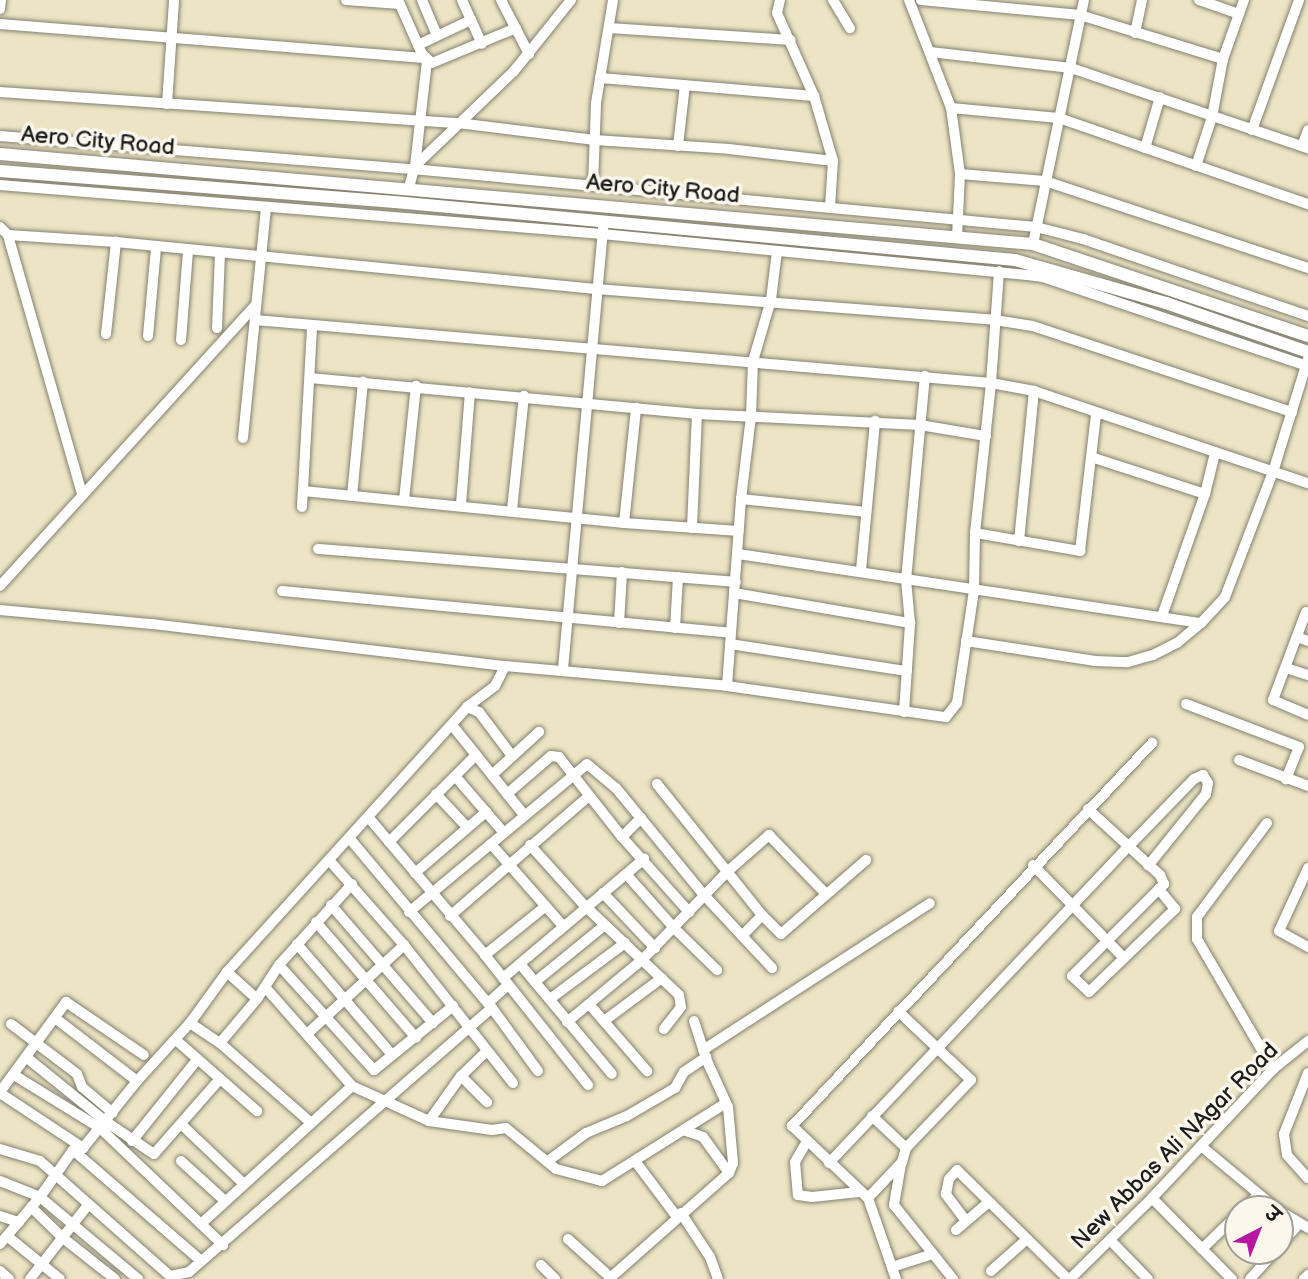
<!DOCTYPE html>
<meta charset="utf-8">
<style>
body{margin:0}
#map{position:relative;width:1308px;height:1279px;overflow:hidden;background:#ece4c4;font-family:"Balsamiq Sans","Playpen Sans Deva",sans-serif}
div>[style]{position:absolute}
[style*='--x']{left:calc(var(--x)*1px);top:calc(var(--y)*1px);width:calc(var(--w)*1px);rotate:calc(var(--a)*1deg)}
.roads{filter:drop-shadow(0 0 2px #848070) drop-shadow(0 0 2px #848070)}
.minor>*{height:10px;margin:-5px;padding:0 5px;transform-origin:5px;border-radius:5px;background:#fff}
.tertiary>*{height:12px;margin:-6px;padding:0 6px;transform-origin:6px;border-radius:6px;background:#fff}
span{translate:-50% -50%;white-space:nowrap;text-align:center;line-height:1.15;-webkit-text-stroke:7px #fbf7ec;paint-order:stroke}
.street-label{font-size:23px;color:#1c1c1c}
.north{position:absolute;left:1224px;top:1195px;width:70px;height:70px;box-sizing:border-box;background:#fbf7ec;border:2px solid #a29f99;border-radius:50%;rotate:42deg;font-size:19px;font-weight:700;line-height:28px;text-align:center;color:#1c1c1c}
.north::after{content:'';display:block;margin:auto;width:24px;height:32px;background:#b5179e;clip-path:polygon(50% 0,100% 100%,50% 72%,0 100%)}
</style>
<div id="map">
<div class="roads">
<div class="minor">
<div style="--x:346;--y:0;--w:54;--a:4.2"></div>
<div style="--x:398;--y:0;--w:59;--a:66"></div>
<div style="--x:422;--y:54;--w:13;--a:42"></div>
<div style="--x:432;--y:63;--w:91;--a:-22.6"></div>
<div style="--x:422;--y:0;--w:38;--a:67"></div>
<div style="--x:462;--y:0;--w:48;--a:65.6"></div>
<div style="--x:501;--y:0;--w:61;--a:62.6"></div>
<div style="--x:780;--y:0;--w:13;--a:103"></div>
<div style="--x:777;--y:13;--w:91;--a:66"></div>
<div style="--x:814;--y:96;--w:68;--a:73.7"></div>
<div style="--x:833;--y:161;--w:46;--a:93.7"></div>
<div style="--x:833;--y:0;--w:33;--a:59"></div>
<div style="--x:909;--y:0;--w:116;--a:68.7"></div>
<div style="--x:951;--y:108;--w:67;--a:82.2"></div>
<div style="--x:960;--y:174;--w:64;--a:92.7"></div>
<div style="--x:921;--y:0;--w:160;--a:5.4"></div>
<div style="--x:1080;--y:15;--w:150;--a:17.1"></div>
<div style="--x:1199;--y:0;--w:42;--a:19.3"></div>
<div style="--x:0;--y:9;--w:9;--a:-84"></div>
<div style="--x:0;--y:24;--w:425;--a:4.6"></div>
<div style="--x:609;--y:28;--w:182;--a:3.8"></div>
<div style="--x:1135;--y:33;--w:34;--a:-78"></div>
<div style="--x:418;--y:45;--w:59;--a:-25.3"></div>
<div style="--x:930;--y:52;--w:142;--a:6.5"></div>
<div style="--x:1071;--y:68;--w:250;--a:18.7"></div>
<div style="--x:600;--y:78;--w:215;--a:4.8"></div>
<div style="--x:0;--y:92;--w:459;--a:3.9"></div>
<div style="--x:458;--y:123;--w:138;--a:7.1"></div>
<div style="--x:595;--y:140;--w:134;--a:3.8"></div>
<div style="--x:729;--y:149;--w:105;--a:6.6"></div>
<div style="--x:167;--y:104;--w:104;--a:-86.1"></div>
<div style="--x:951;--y:108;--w:108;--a:5.3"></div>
<div style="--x:1059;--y:118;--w:263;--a:19.1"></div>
<div style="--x:1252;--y:130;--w:138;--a:-70.1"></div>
<div style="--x:0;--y:136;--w:413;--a:4.6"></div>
<div style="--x:412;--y:169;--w:627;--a:5.31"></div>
<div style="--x:1036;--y:227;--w:49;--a:14.3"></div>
<div style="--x:1083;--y:239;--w:238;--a:18.9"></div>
<div style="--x:678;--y:146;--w:61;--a:-83.5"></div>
<div style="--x:1302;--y:146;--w:17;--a:-69"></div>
<div style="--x:1145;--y:148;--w:53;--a:-73.6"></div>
<div style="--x:415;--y:166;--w:137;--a:-43.8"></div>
<div style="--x:514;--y:71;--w:91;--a:-51.2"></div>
<div style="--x:1196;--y:166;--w:52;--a:-71.9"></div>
<div style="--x:1212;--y:117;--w:59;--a:-79.3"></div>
<div style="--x:1223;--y:59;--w:63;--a:-70.4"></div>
<div style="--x:960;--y:174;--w:85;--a:4.7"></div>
<div style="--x:1045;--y:181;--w:277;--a:18.3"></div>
<div style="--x:0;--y:185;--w:604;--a:4.65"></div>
<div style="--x:602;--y:234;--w:427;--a:5.5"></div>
<div style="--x:1027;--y:275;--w:16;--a:7"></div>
<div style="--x:1043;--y:277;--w:280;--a:18.6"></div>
<div style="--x:593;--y:186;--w:83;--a:-87.9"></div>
<div style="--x:596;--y:103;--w:104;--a:-80.6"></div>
<div style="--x:409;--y:187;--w:22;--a:-74"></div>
<div style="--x:415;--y:166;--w:106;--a:-83.5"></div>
<div style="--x:0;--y:227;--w:11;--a:45"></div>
<div style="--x:8;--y:235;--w:11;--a:75"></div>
<div style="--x:11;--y:246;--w:258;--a:74"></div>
<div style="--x:8;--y:235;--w:108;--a:3.7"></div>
<div style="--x:1033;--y:244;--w:249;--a:-78.2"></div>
<div style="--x:255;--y:320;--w:739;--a:4.89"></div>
<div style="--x:991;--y:383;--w:44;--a:10.5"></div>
<div style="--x:1034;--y:391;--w:289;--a:18.6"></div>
<div style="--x:217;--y:328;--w:74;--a:-87.7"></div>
<div style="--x:106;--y:334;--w:93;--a:-83.8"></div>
<div style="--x:116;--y:242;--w:482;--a:5.6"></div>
<div style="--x:596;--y:289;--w:400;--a:4.4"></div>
<div style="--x:995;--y:320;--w:38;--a:9"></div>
<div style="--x:1033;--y:326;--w:273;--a:18.4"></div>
<div style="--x:148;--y:336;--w:88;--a:-84.8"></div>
<div style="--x:181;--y:340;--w:89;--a:-85.5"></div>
<div style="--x:310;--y:378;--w:389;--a:5.3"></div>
<div style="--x:697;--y:414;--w:223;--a:2.8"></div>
<div style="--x:920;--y:425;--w:67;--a:9.5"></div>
<div style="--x:243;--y:438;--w:232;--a:-84.3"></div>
<div style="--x:1091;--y:457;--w:120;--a:18"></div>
<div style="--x:303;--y:491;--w:323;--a:5.7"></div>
<div style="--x:624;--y:523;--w:115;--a:4"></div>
<div style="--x:352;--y:496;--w:115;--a:-84.5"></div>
<div style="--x:741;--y:499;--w:126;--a:5.9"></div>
<div style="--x:404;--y:500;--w:115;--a:-84"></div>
<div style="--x:461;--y:504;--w:112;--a:-85.4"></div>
<div style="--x:302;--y:507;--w:180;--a:-86.8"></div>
<div style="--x:512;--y:510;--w:115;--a:-84"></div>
<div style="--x:624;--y:523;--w:116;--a:-84"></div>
<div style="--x:692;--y:528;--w:114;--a:-87.5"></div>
<div style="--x:975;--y:533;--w:107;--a:9.7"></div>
<div style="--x:1080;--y:551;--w:138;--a:-83.3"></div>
<div style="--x:1019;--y:541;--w:151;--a:-84.3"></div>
<div style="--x:318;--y:549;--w:419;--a:4.5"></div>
<div style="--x:738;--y:554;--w:468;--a:8.5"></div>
<div style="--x:1201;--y:623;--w:35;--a:-47"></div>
<div style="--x:1225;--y:597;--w:134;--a:-69"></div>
<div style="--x:1273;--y:472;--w:118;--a:-72.8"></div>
<div style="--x:861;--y:570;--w:150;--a:-84.6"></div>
<div style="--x:0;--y:586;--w:380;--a:-47.7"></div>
<div style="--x:282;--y:591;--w:451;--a:5.3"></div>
<div style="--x:734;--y:593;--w:179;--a:9.7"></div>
<div style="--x:0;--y:610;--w:153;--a:5.3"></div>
<div style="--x:152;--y:624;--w:355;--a:6.8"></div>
<div style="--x:505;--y:666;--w:223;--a:5.1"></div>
<div style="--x:727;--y:686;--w:221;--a:8.1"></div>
<div style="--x:946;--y:717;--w:18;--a:-52"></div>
<div style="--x:957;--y:703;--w:114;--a:-81.4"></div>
<div style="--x:974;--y:590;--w:57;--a:-89"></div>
<div style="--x:975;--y:533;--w:151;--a:-83.9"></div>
<div style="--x:991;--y:383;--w:112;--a:-85.9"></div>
<div style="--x:1306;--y:612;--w:94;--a:110.6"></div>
<div style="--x:1273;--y:700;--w:38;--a:23"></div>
<div style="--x:1162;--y:616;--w:129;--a:-70.6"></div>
<div style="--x:1205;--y:494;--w:42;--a:-76.3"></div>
<div style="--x:619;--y:623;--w:51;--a:-86.6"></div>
<div style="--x:675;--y:628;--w:51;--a:-86.6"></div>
<div style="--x:1297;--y:637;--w:12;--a:20"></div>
<div style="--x:966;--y:641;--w:131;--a:8.8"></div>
<div style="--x:1095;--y:661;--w:33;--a:2"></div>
<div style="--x:1128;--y:662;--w:26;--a:-16"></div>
<div style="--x:1153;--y:655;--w:27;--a:-27"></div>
<div style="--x:1177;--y:643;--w:31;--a:-40"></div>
<div style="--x:730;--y:644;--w:179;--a:8.7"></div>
<div style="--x:1286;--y:668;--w:23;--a:18"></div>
<div style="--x:563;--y:669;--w:443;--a:-84.8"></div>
<div style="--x:727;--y:686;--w:188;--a:-85.7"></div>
<div style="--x:741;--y:499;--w:84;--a:-83.1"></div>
<div style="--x:751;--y:416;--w:55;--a:-87.9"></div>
<div style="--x:753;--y:361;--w:64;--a:-73.6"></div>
<div style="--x:771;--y:300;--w:49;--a:-83"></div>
<div style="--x:1186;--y:704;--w:121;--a:20.8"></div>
<div style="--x:1299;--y:747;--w:35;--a:112"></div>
<div style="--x:467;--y:707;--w:13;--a:23"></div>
<div style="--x:479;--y:712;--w:55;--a:53.1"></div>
<div style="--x:904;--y:712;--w:89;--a:-86.1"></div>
<div style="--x:910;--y:623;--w:43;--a:-95.3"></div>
<div style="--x:906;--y:580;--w:205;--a:-84.7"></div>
<div style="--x:452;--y:725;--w:115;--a:51.3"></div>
<div style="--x:1239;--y:760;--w:74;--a:20.6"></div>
<div style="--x:492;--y:775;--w:64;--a:-42.5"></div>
<div style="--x:455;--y:776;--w:75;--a:49.3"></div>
<div style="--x:657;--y:784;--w:168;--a:51.3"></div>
<div style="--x:762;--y:915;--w:27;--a:45"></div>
<div style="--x:781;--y:934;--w:113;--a:-41"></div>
<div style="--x:436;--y:794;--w:45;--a:46.8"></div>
<div style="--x:507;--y:794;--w:58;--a:-40.8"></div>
<div style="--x:551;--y:756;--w:8;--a:7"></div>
<div style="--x:559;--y:757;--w:102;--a:51.8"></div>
<div style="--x:622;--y:837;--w:101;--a:48.2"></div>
<div style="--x:1088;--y:809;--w:98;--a:42.5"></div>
<div style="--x:1160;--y:875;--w:10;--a:66"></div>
<div style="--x:1164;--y:884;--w:130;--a:135"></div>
<div style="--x:1072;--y:976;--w:23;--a:43"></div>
<div style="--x:1089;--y:992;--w:120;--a:-44"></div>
<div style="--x:1175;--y:909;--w:26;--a:-129"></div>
<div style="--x:369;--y:818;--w:180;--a:49.7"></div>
<div style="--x:485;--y:955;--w:166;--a:51.6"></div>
<div style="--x:1267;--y:823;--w:117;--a:126.7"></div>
<div style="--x:1197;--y:917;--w:22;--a:90"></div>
<div style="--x:1197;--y:939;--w:151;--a:59.7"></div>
<div style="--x:622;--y:837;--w:27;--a:-45"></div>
<div style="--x:350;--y:839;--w:221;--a:50"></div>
<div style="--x:492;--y:1008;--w:78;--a:53.9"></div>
<div style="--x:389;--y:842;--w:123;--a:-45"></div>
<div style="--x:491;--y:844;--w:109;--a:48.7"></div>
<div style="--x:530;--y:845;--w:82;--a:48"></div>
<div style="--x:585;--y:906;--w:129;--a:43.4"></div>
<div style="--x:679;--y:995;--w:12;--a:81"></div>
<div style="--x:681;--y:1007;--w:28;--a:128"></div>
<div style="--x:329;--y:860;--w:113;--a:48.6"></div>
<div style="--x:404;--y:945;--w:176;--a:51.7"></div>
<div style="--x:1033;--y:865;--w:130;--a:45.6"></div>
<div style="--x:1308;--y:868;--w:69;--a:114.7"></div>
<div style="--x:1279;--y:931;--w:33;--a:29"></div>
<div style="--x:415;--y:873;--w:94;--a:-40.7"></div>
<div style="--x:626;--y:874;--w:74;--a:48.3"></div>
<div style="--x:675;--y:929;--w:59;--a:44.3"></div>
<div style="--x:603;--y:893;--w:76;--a:46.6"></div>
<div style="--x:331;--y:905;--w:156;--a:49.2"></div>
<div style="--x:409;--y:912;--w:231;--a:-39.7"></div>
<div style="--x:587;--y:764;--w:38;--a:40"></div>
<div style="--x:616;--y:788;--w:139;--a:50.6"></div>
<div style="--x:704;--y:895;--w:100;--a:47"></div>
<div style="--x:450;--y:916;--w:184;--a:-40.8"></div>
<div style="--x:316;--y:922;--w:153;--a:49.2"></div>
<div style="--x:742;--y:936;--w:29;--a:-46"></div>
<div style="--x:297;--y:944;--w:146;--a:49.4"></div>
<div style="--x:485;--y:955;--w:78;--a:-38.8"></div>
<div style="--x:520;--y:964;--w:143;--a:50.1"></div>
<div style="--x:279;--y:965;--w:142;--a:47.9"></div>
<div style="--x:374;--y:1070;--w:102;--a:-39"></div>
<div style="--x:227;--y:972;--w:40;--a:42"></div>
<div style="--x:503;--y:978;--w:185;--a:-40.2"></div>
<div style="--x:535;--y:982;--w:90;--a:-39.2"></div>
<div style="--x:265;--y:987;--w:132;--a:48.7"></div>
<div style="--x:352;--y:1086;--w:85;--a:24.4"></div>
<div style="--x:429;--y:1121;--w:64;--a:8.1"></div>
<div style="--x:492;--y:1130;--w:14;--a:-8"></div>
<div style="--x:506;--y:1128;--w:65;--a:39.4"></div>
<div style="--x:556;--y:1169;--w:48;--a:14.6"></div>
<div style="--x:602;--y:1181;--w:146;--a:-32.2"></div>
<div style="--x:550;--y:999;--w:94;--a:-36.7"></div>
<div style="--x:488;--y:1003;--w:27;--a:-42"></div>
<div style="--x:589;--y:1004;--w:89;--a:49.1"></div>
<div style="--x:55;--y:1018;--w:103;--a:37.5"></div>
<div style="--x:604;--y:1021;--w:72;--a:-36.6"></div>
<div style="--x:567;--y:1022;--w:97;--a:-39.6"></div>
<div style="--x:642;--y:960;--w:124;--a:-46"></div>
<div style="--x:728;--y:871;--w:55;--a:-41.3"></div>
<div style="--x:769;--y:835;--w:81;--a:46"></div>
<div style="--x:190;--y:1023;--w:36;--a:34"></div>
<div style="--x:220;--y:1043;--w:121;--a:41.3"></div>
<div style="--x:11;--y:1024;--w:83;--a:37.1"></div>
<div style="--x:77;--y:1074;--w:14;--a:69"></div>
<div style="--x:82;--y:1087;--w:40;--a:40"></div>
<div style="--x:307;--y:1034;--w:132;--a:-42.5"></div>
<div style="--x:176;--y:1040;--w:108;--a:41.2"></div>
<div style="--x:220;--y:1043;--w:57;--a:-49.9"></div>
<div style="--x:257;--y:999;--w:40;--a:-57.1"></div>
<div style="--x:279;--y:965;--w:109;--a:-48"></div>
<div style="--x:703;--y:1050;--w:270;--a:-32.9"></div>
<div style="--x:26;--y:1057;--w:102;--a:39"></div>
<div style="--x:105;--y:1121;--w:59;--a:34"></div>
<div style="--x:154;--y:1154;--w:100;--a:-48.7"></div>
<div style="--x:1308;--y:1073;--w:66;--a:111.5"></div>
<div style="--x:1284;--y:1134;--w:21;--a:82"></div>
<div style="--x:1287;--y:1155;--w:31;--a:48"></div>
<div style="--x:14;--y:1075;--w:101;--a:31.6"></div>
<div style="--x:100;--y:1128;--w:170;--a:43.6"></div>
<div style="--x:461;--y:1076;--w:37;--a:45"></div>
<div style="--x:0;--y:1092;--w:112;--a:-53.7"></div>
<div style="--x:66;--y:1002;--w:94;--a:34.2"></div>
<div style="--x:0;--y:1093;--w:100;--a:33.5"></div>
<div style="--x:872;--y:1116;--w:47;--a:43.3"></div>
<div style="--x:429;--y:1121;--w:55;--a:-54.6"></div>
<div style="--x:461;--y:1076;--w:36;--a:-44"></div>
<div style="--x:181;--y:1124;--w:86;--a:43.6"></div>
<div style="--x:686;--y:1131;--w:18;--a:19"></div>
<div style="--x:703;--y:1137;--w:44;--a:54.2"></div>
<div style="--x:132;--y:1141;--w:104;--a:-51.3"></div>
<div style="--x:806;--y:1143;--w:22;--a:120"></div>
<div style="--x:795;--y:1162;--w:33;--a:85"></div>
<div style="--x:798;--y:1195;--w:14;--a:8"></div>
<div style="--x:812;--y:1197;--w:47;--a:-6.1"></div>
<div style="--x:1201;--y:1146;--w:99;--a:39.7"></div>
<div style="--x:0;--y:1149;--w:42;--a:16.7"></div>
<div style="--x:40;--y:1161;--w:174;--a:41.5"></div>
<div style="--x:170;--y:1276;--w:19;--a:-12"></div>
<div style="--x:189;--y:1272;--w:402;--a:-41.1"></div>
<div style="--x:73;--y:1150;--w:169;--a:40.9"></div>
<div style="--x:181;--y:1161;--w:58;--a:42.2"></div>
<div style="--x:548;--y:1161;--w:47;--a:-36.4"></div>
<div style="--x:586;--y:1133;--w:44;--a:-22.5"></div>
<div style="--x:627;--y:1116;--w:56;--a:-30.3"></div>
<div style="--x:675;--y:1088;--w:18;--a:-61"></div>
<div style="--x:684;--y:1072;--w:27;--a:-34"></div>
<div style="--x:635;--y:1161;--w:70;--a:53.1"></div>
<div style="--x:829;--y:1163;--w:435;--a:-46.6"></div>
<div style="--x:1128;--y:847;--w:95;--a:-45.9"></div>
<div style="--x:1194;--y:779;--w:10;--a:-24"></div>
<div style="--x:1203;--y:775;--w:9;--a:58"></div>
<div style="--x:1208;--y:783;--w:11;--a:100"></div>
<div style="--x:1206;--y:794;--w:92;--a:128.9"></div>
<div style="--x:901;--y:1164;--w:42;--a:99.7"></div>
<div style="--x:894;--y:1205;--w:95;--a:51.4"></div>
<div style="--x:0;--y:1181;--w:43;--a:21.8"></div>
<div style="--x:40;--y:1197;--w:128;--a:39.9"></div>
<div style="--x:868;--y:1198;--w:105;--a:-136.5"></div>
<div style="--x:792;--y:1126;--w:526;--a:-46.77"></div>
<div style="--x:1152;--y:1198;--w:114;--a:45.4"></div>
<div style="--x:31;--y:1207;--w:45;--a:44.1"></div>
<div style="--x:63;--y:1238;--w:66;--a:38.3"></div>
<div style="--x:1244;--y:1209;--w:20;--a:-45"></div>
<div style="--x:1280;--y:1211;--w:33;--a:31"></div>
<div style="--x:681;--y:1213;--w:53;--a:56.6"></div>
<div style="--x:710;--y:1257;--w:23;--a:70"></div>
<div style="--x:0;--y:1216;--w:20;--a:18"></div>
<div style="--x:966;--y:1221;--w:34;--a:-127"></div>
<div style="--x:946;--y:1194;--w:15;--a:-79"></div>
<div style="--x:949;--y:1179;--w:12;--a:-48"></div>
<div style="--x:957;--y:1170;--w:156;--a:44.5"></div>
<div style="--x:202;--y:1223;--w:203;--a:-42.4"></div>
<div style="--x:956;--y:1230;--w:43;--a:-40.3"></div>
<div style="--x:7;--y:1236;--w:68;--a:39.1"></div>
<div style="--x:568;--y:1239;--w:57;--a:42.1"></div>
<div style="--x:1111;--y:1241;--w:53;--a:45.8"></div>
<div style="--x:0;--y:1244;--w:62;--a:-49.6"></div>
<div style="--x:40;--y:1197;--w:57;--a:-54.9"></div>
<div style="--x:73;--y:1150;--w:10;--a:-11"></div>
<div style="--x:83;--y:1148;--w:86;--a:-51.1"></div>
<div style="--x:137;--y:1081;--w:79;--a:-47.6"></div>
<div style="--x:190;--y:1023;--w:63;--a:-54"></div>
<div style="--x:227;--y:972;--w:358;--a:-47.8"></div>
<div style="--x:467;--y:707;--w:35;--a:-37"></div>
<div style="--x:495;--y:686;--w:22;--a:-63"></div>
<div style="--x:1280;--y:1245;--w:28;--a:-48"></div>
<div style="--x:1202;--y:1249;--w:50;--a:-44.2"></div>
<div style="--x:541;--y:1265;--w:20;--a:45"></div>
<div style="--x:892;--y:1267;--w:43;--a:-17.6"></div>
<div style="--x:0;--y:1271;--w:12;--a:42"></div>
<div style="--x:991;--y:1271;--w:48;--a:-41.6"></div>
<div style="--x:30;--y:1279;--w:94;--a:-51.9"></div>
<div style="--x:609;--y:1279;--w:160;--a:-41.5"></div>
<div style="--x:729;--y:1173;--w:11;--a:-68"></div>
<div style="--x:733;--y:1163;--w:56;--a:-95.1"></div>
<div style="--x:728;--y:1107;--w:51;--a:-114.5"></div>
<div style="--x:707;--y:1061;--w:42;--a:-108"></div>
<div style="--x:896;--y:1279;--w:86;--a:-109.1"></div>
<div style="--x:868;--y:1198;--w:50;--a:-46.6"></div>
<div style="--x:902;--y:1162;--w:15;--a:-74"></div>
<div style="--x:906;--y:1148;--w:94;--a:-46.3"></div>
<div style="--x:971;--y:1080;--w:100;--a:-136.6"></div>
<div style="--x:1070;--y:1279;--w:115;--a:-44.6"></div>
<div style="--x:1152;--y:1198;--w:177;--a:-46.8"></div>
<div style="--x:1273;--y:1069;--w:45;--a:-38.7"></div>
<div style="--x:1250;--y:1279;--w:38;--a:-48"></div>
<div style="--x:1304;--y:1279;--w:6;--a:-45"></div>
</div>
<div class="tertiary">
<div style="--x:0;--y:154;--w:1037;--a:4.98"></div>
<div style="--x:1033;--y:244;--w:290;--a:18.5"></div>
<div style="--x:0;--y:171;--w:396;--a:4.5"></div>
<div style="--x:395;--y:202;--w:623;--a:5.34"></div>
<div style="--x:1015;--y:260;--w:157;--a:15.9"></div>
<div style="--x:1166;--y:303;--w:150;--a:19"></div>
</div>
</div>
<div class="street-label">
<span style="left:98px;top:141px;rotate:5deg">Aero City Road</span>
<span style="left:663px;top:189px;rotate:5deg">Aero City Road</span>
<span style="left:1175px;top:1146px;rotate:-45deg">New Abbas Ali NAgar Road</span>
</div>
<div class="north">उ</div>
</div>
